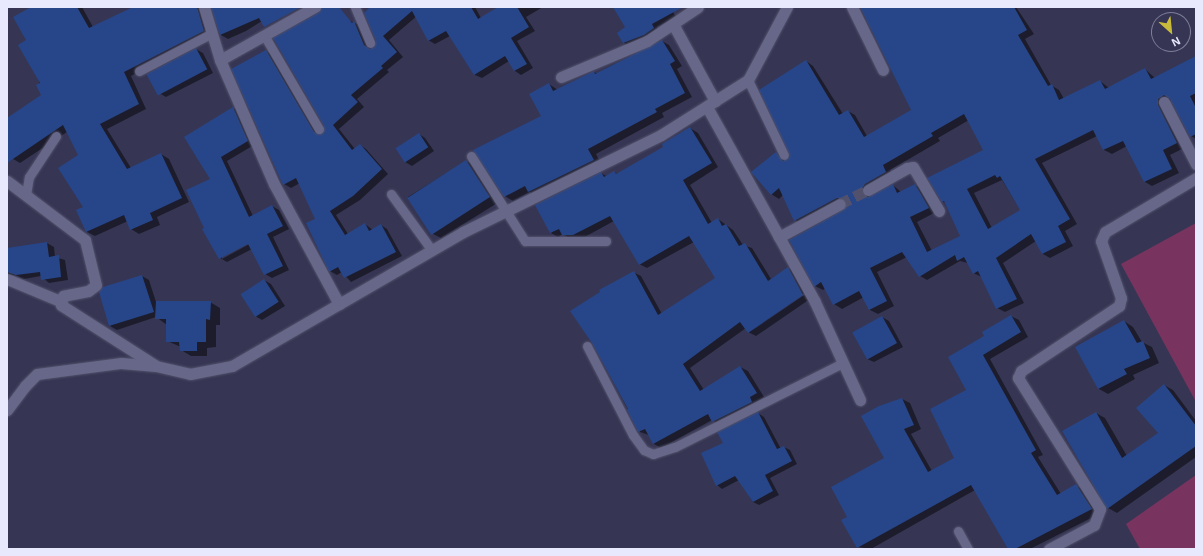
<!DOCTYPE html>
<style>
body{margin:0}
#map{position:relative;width:1203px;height:556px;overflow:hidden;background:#363654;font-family:Arial,sans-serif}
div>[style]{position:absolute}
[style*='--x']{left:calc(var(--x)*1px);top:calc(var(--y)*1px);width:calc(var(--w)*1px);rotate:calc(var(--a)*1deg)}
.green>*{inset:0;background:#78345f}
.shadow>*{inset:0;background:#0007}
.building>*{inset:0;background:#274689;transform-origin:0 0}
.minor-tunnel>*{height:11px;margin-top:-5.5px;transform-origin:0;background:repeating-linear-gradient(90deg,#51516d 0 11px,transparent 0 16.5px)}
.roads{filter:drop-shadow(0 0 1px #53526c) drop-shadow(0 0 1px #53526c)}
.service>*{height:9px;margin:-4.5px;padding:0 4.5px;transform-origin:4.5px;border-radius:4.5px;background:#676889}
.minor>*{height:11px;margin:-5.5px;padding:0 5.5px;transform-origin:5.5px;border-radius:5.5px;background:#676889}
span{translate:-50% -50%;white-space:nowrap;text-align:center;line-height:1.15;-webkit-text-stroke:3px #363654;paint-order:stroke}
.frame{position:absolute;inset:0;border:8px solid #e8e9fd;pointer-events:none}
.north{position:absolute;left:1151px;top:12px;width:40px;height:40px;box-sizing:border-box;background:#363654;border:1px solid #7d7e98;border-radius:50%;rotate:153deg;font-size:11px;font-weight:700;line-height:16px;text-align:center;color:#e8e9fd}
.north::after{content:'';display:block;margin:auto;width:14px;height:18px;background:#c8bb3b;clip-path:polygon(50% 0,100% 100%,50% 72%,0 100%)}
</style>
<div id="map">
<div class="green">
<div style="clip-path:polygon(1196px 223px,1196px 402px,1121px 264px)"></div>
<div style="clip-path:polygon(1196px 475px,1196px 549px,1140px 549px,1126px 524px)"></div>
</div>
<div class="shadow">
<div style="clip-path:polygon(33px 7px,82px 7px,93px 27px,136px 7px,208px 7px,211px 35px,131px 76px,146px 109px,107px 129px,131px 168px,161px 154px,169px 159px,189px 202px,157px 217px,160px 225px,139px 234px,131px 229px,128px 221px,95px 236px,87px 232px,78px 210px,84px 207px,79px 155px,67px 132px,20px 163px,13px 159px,7px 150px,7px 119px,43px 95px,27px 41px)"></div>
<div style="clip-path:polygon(212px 7px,284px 7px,246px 31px,228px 39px,221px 35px)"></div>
<div style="clip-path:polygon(372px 7px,425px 9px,389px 40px,403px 57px,387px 70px,389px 72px,357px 99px,364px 107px,339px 129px,355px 149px,360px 145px,366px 149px,388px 174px,360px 200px,336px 215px,348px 234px,365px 224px,373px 230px,381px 225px,387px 229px,402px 256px,351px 282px,342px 272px,337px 275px,330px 271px,316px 220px,300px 183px,291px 188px,284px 184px,266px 51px,272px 55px,319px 135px,322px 136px,325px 126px,274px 39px,325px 9px,361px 26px,372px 50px,377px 41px)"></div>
<div style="clip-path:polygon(438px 7px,475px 7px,481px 18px,500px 7px,543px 7px,526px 17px,535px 31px,517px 41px,533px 68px,521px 75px,515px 71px,509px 61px,482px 78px,475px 75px,450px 36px,435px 44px,428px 40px)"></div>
<div style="clip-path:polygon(614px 7px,670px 7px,676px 17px,657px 27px,659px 31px,629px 46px,624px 43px,627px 28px)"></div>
<div style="clip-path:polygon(evenodd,861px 7px,1016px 7px,1034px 34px,1025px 39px,1051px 85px,1059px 90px,1064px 99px,1100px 81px,1109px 88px,1145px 69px,1155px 78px,1196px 58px,1196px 139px,1191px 136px,1172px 101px,1168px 100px,1184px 148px,1170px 155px,1179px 173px,1152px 186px,1145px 182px,1127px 146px,1112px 154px,1104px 150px,1097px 136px,1042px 163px,1077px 224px,1065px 231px,1073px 246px,1050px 258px,1043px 254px,1036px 241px,1003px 263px,1024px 303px,1005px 312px,997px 308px,982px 277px,973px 273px,968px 263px,960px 261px,927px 280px,920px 276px,907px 257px,877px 272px,894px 306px,878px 314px,870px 310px,864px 297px,842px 309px,834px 304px,826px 288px,823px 290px,815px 286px,847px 202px,803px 224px,795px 220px,783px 195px,779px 199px,771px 194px,776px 153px,786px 160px,791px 156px,806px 61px,813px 66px,843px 114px,848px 111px,855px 115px,867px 136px,912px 111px,861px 7px,969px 120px,984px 151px,942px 201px,946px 203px,961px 236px,932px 251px,917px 222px,936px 212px,922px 189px,915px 185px,901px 192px,893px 185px,870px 197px,868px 194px,893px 176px,890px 170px,940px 141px,938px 138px,969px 120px,861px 7px,1002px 180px,1021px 211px,992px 228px,974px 193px,1002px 180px)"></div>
<div style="clip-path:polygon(662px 41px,669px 45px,682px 66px,677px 69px,692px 97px,662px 113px,664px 117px,596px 154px,601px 164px,537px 196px,530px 192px,513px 201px,505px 196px,542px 117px,549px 84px,558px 90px,594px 72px,597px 74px)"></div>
<div style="clip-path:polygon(196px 49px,203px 53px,213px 73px,166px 97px,159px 93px)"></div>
<div style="clip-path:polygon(evenodd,233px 108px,240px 112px,254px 145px,227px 161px,253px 216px,272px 206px,279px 210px,289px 229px,273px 237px,289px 270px,272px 278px,265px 274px,252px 249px,227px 262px,220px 258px,205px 229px,211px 179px,233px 108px,252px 240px,253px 242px,222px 259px,222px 256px,252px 240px)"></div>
<div style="clip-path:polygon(690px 128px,698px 133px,718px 167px,690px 185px,712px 223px,718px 219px,725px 224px,733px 230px,743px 245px,752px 248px,771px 279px,788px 268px,795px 272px,806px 292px,750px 332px,807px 293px,810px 299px,756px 336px,748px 332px,746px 328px,690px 368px,704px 390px,740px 367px,748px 371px,764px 397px,720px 425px,712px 420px,661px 448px,654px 444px,649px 435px,640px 432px,593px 343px,633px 272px,641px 276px,662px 314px,716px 278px,694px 242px,647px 268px,639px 264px,614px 221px,581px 239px,571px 239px,563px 234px,558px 237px,551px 233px,601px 173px,606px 176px,614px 172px,617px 174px,665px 147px)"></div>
<div style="clip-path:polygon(419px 134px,425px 138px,434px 151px,412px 166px,405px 162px)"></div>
<div style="clip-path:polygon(466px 161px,476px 166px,499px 202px,441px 238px,431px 233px,408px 197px)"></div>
<div style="clip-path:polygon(47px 243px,54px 247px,55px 257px,65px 260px,68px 280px,49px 283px,41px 276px,24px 279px,14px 275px,7px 277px,7px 249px)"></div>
<div style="clip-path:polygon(142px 276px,149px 280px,156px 302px,210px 302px,220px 308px,220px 325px,216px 325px,216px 347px,207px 348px,207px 356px,191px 356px,181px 350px,181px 347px,167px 341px,167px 325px,156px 317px,117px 330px,110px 326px)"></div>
<div style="clip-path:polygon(264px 280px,271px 284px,285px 306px,262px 320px,255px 316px)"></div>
<div style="clip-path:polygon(1011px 316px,1019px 320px,1028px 337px,990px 359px,1043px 455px,1038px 457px,1061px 494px,1076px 486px,1084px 490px,1099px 514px,1030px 549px,1009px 549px,975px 490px,871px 549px,858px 547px,849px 517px,886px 458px,902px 399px,910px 403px,921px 429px,911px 434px,932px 471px,955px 458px,967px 390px,986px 337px)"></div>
<div style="clip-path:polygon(882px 317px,889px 321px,903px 347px,874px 362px,867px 359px)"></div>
<div style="clip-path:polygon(1124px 321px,1133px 327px,1142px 342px,1152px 347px,1159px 363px,1133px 375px,1135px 379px,1108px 394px,1099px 389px,1076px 348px)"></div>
<div style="clip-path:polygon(1164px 385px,1173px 390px,1196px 421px,1196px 457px,1117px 513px,1108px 508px,1096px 413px,1105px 418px,1127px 456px,1159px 433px)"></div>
<div style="clip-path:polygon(758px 413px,764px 417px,781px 449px,784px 447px,790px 450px,797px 464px,770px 478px,779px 495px,759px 505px,753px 502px,739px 480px,722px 489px,717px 485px,724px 443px)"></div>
</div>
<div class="building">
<div style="clip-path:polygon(31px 7px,77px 7px,89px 28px,133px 7px,197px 7px,204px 31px,124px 72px,139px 104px,100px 124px,127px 169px,161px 153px,182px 198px,150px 213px,153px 220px,130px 230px,124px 215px,86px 232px,76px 210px,83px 207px,58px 168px,78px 155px,63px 125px,7px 163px,7px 118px,41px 95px,36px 85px,40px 83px,18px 45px,26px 40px,13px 17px)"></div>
<div style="clip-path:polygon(211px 7px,301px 7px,264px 27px,259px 18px,220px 35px)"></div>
<div style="clip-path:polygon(322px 7px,339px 7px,352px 23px,354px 21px,364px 45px,370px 49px,374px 47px,376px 41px,364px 13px,370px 7px,471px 7px,478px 19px,498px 7px,517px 7px,529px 27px,511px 38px,527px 64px,514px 71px,505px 56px,474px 75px,446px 31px,428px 41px,412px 11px,383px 36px,397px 52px,381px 66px,383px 68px,351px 95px,358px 102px,333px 125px,352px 150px,360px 144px,382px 169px,353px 196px,330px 211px,345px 235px,365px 223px,369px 231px,381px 224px,396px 252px,344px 278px,338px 267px,329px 272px,321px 255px,306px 223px,315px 219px,296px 178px,283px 185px,231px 69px,266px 50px,314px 132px,322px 134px,324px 126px,273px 38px,318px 13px)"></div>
<div style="clip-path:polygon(613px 7px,683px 7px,652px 24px,654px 28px,644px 35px,623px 43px,617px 33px,625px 27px)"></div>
<div style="clip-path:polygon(evenodd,860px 7px,1014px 7px,1027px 30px,1018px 35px,1048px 86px,1052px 84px,1059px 100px,1100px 80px,1105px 89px,1145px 68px,1151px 79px,1196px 56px,1196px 93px,1190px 96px,1196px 108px,1196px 134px,1190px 137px,1170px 99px,1164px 95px,1158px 99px,1158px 105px,1177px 143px,1163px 150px,1172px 169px,1144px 182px,1123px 141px,1103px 150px,1093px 130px,1035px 159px,1070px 219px,1058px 226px,1066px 242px,1042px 254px,1031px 234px,996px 258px,1017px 299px,996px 309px,978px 271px,973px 274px,964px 257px,957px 261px,955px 255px,919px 277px,902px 252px,870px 268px,887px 301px,869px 310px,859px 291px,833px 305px,821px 282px,814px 287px,789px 240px,843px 210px,847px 205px,846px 200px,837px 198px,794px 221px,779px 188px,771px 195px,751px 172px,776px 152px,783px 161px,790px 156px,759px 90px,806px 60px,839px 115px,848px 110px,864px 137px,911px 110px,860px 7px,964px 114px,983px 150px,927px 178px,942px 202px,944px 201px,960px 236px,927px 252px,910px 217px,929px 208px,915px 184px,897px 193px,893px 184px,868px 197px,864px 196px,861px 190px,865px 184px,886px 172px,883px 165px,933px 136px,931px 133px,964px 114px,860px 7px,995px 175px,997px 178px,1000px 176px,1020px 210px,988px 229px,967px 189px,995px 175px)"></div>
<div style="clip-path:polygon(662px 40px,675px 61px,670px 64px,685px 93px,655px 109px,657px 112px,588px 149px,594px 160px,528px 192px,525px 186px,504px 197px,473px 150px,541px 116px,529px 94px,549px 83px,553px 91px,594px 71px,595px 74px)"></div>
<div style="left:196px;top:48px;width:24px;height:56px;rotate:62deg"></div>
<div style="clip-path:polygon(233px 107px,248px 141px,221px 157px,249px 217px,272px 205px,283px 226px,267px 234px,283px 266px,264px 275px,248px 244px,219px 259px,202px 229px,204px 228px,186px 190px,210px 179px,184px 137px)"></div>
<div style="clip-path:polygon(690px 127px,712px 163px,683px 180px,708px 224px,718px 218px,722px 226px,726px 224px,739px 246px,745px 243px,768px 281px,788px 267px,803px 295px,748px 333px,740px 322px,683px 364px,700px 391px,740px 366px,757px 393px,750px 397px,752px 402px,712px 422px,708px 414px,653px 444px,645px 429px,638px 432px,627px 410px,628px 409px,592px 343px,570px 311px,600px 292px,599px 290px,634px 271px,658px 315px,715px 278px,689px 236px,639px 265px,610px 216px,573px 235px,562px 235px,559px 229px,550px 233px,535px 205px,601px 172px,604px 177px,614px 171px,616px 174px,663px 147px,662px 144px)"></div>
<div style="left:419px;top:133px;width:17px;height:28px;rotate:57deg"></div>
<div style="left:466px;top:160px;width:44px;height:70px;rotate:57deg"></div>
<div style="clip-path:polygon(47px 242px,49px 257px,59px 255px,61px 277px,41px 280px,40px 272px,16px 275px,7px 272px,7px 248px)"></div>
<div style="clip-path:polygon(142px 275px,154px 312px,109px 326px,99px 292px,103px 287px)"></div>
<div style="left:264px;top:279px;width:27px;height:28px;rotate:57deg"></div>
<div style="clip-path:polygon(156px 301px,211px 301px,210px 320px,206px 319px,206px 342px,197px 342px,197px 351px,180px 351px,179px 342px,166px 342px,166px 319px,155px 319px)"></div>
<div style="clip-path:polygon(1011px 315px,1021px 332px,983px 355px,1036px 450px,1031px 453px,1057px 495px,1076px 484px,1092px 509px,1015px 549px,1008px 549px,971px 485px,857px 548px,841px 520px,847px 517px,831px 487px,884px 458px,861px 416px,879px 406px,902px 398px,914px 425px,904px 429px,928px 472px,954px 458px,930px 409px,966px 390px,948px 357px,984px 336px,982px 332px)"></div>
<div style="left:882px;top:316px;width:31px;height:34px;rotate:61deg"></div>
<div style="clip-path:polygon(1124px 320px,1137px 343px,1143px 341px,1150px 358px,1124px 369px,1127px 374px,1098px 389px,1075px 347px)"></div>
<div style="clip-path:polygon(1164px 384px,1196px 426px,1196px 446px,1107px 509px,1062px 431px,1096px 412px,1122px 458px,1158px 433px,1136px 408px)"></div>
<div style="clip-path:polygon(758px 412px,777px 449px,784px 446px,792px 461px,765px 475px,773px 491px,753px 502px,735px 476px,716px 486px,701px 453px,723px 443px,717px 432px)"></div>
</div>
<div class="minor-tunnel">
<div style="--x:840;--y:204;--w:31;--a:-27"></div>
</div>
<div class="roads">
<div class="service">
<div style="--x:355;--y:7;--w:39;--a:67"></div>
<div style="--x:264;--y:35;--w:109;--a:59.7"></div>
<div style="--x:139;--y:71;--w:82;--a:-27.5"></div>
<div style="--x:748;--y:80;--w:83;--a:64.4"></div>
<div style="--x:471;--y:156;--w:101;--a:57.6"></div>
<div style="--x:525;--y:241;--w:81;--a:0"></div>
<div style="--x:391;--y:194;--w:68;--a:54"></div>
<div style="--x:26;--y:195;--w:18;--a:-81"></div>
<div style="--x:29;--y:177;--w:49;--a:-56.6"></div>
<div style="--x:587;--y:346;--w:100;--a:62.7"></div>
<div style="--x:633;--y:435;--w:19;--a:54"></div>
<div style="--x:644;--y:450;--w:10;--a:24"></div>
<div style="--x:653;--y:454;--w:23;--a:-18"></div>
<div style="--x:675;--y:447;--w:188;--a:-26.6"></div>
<div style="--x:958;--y:531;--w:21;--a:61"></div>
</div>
<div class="minor">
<div style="--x:852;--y:7;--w:70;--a:63.8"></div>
<div style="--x:673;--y:24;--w:88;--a:61.4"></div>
<div style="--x:220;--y:60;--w:109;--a:-29.2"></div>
<div style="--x:561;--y:77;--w:93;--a:-22.7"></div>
<div style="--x:647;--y:41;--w:61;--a:-33.7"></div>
<div style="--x:1164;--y:102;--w:70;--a:62.7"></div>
<div style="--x:707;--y:107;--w:223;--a:61"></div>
<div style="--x:815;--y:302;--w:108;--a:65.3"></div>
<div style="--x:7;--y:181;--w:98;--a:37.1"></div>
<div style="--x:85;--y:240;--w:46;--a:76.3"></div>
<div style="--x:96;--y:285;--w:10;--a:143"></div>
<div style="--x:88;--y:291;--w:25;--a:169"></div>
<div style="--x:63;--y:296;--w:9;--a:103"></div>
<div style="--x:61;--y:305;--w:112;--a:32.6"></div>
<div style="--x:868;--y:190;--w:45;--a:-29.4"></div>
<div style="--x:907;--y:168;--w:6;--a:-9"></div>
<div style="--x:913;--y:167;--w:51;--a:59.4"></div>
<div style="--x:779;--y:237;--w:69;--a:-28.4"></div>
<div style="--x:7;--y:279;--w:57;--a:22.5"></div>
<div style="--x:339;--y:304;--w:143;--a:-30.1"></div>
<div style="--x:463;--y:232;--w:220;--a:-26.1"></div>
<div style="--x:661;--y:135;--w:103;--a:-32.3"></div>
<div style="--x:748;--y:80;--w:83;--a:-61.9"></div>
<div style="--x:7;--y:410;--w:30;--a:-53"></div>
<div style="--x:25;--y:386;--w:17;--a:-45"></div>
<div style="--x:37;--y:374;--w:85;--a:-7.5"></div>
<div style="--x:121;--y:363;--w:35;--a:5"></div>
<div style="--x:156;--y:366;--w:35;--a:13"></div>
<div style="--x:190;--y:374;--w:43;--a:-10.8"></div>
<div style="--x:232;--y:366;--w:124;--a:-30.1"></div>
<div style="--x:339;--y:304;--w:136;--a:-118.4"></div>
<div style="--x:274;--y:184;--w:135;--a:-113.5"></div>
<div style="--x:220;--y:60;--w:55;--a:-106.8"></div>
<div style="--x:1049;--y:549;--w:51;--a:-28.1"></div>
<div style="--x:1094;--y:525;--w:17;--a:-69"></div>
<div style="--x:1100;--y:509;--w:155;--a:-122"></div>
<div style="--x:1018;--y:378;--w:8;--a:-67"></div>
<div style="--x:1021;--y:371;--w:118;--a:-33.6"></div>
<div style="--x:1119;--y:306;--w:8;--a:-76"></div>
<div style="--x:1121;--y:298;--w:60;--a:-109.3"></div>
<div style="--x:1101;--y:241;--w:10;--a:-66"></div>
<div style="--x:1105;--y:232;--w:106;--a:-30.7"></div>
</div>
</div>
<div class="frame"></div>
<div class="north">N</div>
</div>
